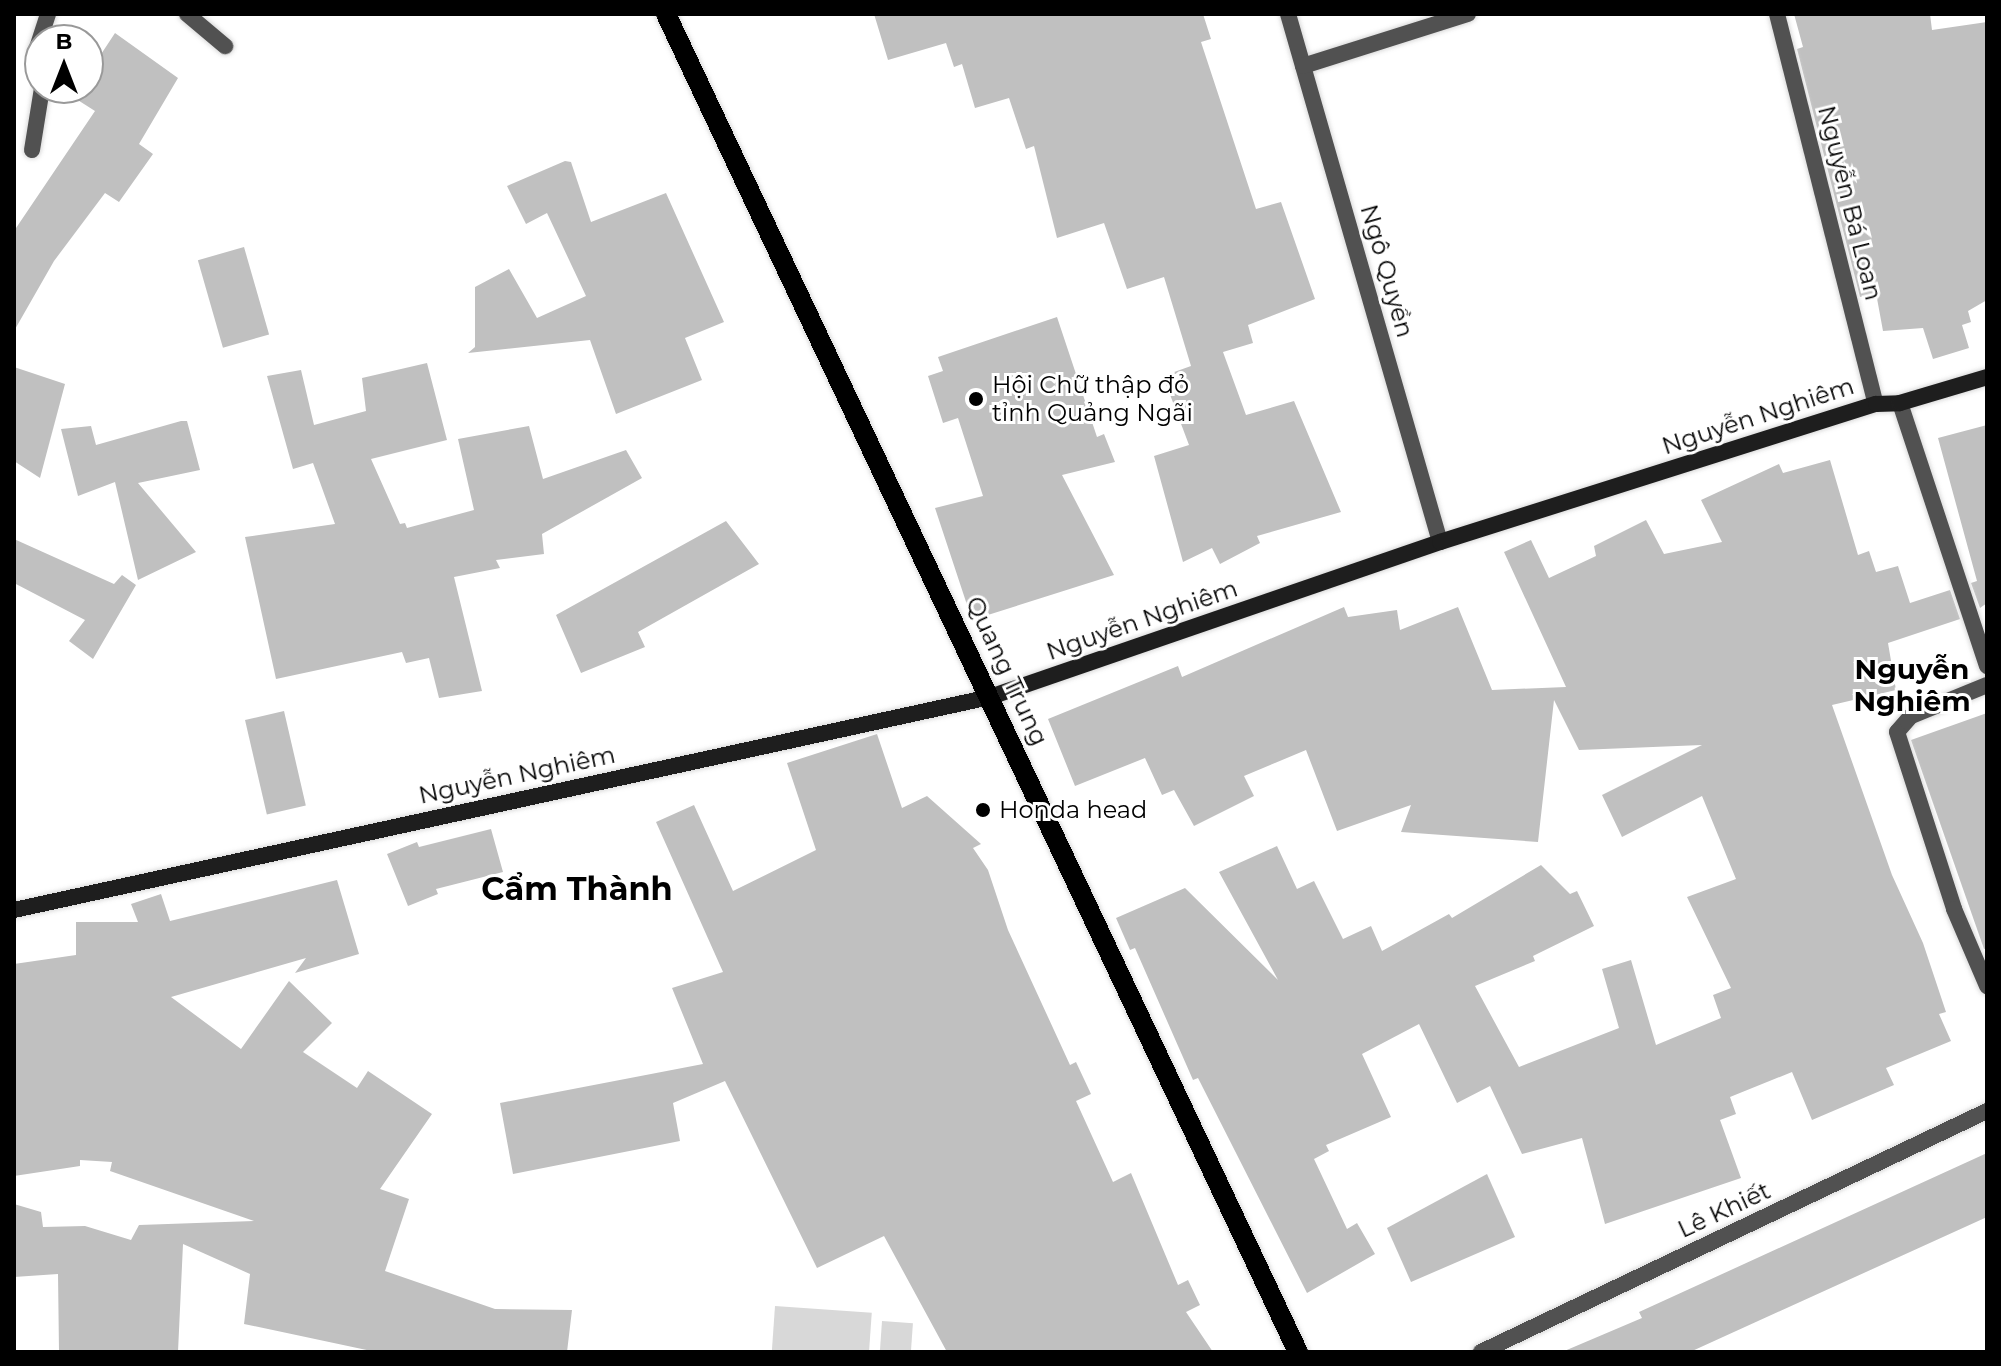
<!DOCTYPE html>
<meta charset="utf-8">
<style>
body{margin:0}
#map{position:relative;width:2001px;height:1366px;overflow:hidden;background:#fff;font-family:Montserrat,sans-serif}
div>[style]{position:absolute}
[style*='--x']{left:calc(var(--x)*1px);top:calc(var(--y)*1px);width:calc(var(--w)*1px);rotate:calc(var(--a)*1deg)}
.green>*{inset:0;background:#d8d8d8;transform-origin:0 0}
.building>*{inset:0;background:#c0c0c0;transform-origin:0 0}
.roads{filter:drop-shadow(0 0 2px #dbdbdb) drop-shadow(0 0 2px #dbdbdb)}
.street>*{height:16px;margin:-8px;padding:0 8px;transform-origin:8px;border-radius:8px;background:#515151}
.secondary>*{height:16px;margin:-8px;padding:0 8px;transform-origin:8px;border-radius:8px;background:#1e1e1e}
.primary>*{height:20px;margin:-10px;padding:0 10px;transform-origin:10px;border-radius:10px;background:#000}
.dots>*{width:22px;height:22px;translate:-50% -50%;box-sizing:border-box;border:4px solid #fff;border-radius:50%}
span{translate:-50% -50%;white-space:nowrap;text-align:center;line-height:1.15;-webkit-text-stroke:6px #fff;paint-order:stroke}
.street-label{font-size:24px;color:#000}
.poi-label{font-size:24px;color:#000}
.left{translate:0 -50%;text-align:left}
.quarter-label{font-size:28px;color:#000;font-weight:700}
.district-label{font-size:32px;color:#000;font-weight:700}
.frame{position:absolute;inset:0;border:16px solid #000;pointer-events:none}
.north{position:absolute;left:24px;top:24px;width:80px;height:80px;box-sizing:border-box;background:#fff;border:2px solid #999;border-radius:50%;rotate:0deg;font-size:22px;font-weight:700;line-height:32px;text-align:center;color:#000}
.north::after{content:'';display:block;margin:auto;width:28px;height:36px;background:#000;clip-path:polygon(50% 0,100% 100%,50% 72%,0 100%)}
</style>
<div id="map">
<div class="green">
<div style="left:775px;top:1306px;width:97px;height:46px;rotate:4deg"></div>
<div style="left:882px;top:1321px;width:31px;height:31px;rotate:4deg"></div>
</div>
<div class="building">
<div style="clip-path:polygon(874px 14px,1203px 14px,1211px 39px,1201px 42px,1256px 209px,1281px 202px,1315px 299px,1248px 325px,1253px 343px,1223px 352px,1246px 415px,1294px 401px,1341px 512px,1257px 536px,1260px 543px,1220px 564px,1212px 548px,1183px 562px,1154px 456px,1189px 445px,1163px 376px,1191px 366px,1164px 277px,1127px 289px,1104px 223px,1057px 238px,1034px 146px,1026px 149px,1009px 98px,975px 108px,962px 64px,954px 67px,946px 43px,888px 60px)"></div>
<div style="clip-path:polygon(1794px 14px,1930px 14px,1932px 30px,1987px 22px,1987px 300px,1968px 311px,1971px 322px,1962px 325px,1969px 348px,1933px 359px,1923px 328px,1883px 331px,1876px 293px,1860px 297px,1797px 49px,1803px 47px)"></div>
<div style="clip-path:polygon(115px 33px,178px 78px,139px 144px,153px 154px,119px 202px,105px 193px,54px 261px,14px 331px,14px 231px,95px 111px,73px 97px,79px 88px,88px 88px,88px 74px)"></div>
<div style="clip-path:polygon(565px 161px,571px 162px,591px 222px,666px 193px,724px 322px,685px 338px,702px 380px,616px 414px,590px 340px,468px 353px,475px 347px,475px 287px,509px 269px,537px 318px,586px 296px,547px 213px,526px 224px,507px 186px)"></div>
<div style="left:244px;top:247px;width:91px;height:48px;rotate:74deg"></div>
<div style="clip-path:polygon(1057px 317px,1097px 437px,1104px 434px,1115px 462px,1062px 475px,1114px 575px,972px 620px,935px 508px,983px 496px,958px 418px,943px 423px,928px 376px,943px 371px,938px 357px)"></div>
<div style="clip-path:polygon(427px 363px,447px 440px,371px 459px,400px 524px,405px 523px,407px 528px,474px 510px,458px 439px,529px 426px,543px 479px,626px 450px,642px 478px,542px 534px,544px 554px,496px 560px,500px 568px,454px 577px,482px 691px,439px 698px,429px 658px,406px 663px,402px 652px,276px 679px,245px 537px,335px 524px,313px 463px,293px 469px,267px 376px,301px 370px,314px 425px,366px 411px,362px 378px)"></div>
<div style="clip-path:polygon(14px 367px,65px 384px,40px 478px,14px 461px)"></div>
<div style="clip-path:polygon(181px 421px,187px 421px,200px 470px,138px 483px,196px 552px,138px 580px,115px 482px,78px 496px,61px 429px,91px 426px,96px 445px)"></div>
<div style="clip-path:polygon(1987px 425px,1987px 603px,1980px 608px,1971px 583px,1977px 581px,1938px 438px)"></div>
<div style="clip-path:polygon(1830px 460px,1858px 555px,1869px 551px,1876px 572px,1898px 566px,1910px 603px,1950px 590px,1960px 619px,1888px 643px,1896px 690px,1832px 705px,1892px 875px,1923px 943px,1946px 1012px,1939px 1014px,1951px 1041px,1886px 1068px,1894px 1085px,1812px 1120px,1792px 1072px,1730px 1097px,1736px 1114px,1720px 1120px,1741px 1178px,1605px 1224px,1582px 1138px,1522px 1154px,1490px 1086px,1457px 1103px,1419px 1024px,1362px 1054px,1391px 1117px,1326px 1145px,1329px 1151px,1314px 1159px,1347px 1229px,1357px 1223px,1375px 1254px,1307px 1293px,1198px 1078px,1193px 1080px,1135px 948px,1130px 950px,1116px 918px,1185px 888px,1278px 980px,1219px 872px,1277px 846px,1297px 889px,1314px 881px,1343px 939px,1371px 926px,1382px 951px,1449px 914px,1452px 918px,1541px 865px,1570px 894px,1577px 891px,1594px 926px,1533px 956px,1535px 961px,1475px 986px,1519px 1067px,1619px 1028px,1602px 969px,1631px 960px,1656px 1045px,1721px 1018px,1713px 995px,1731px 988px,1687px 897px,1736px 879px,1702px 796px,1622px 837px,1602px 795px,1702px 745px,1579px 750px,1554px 700px,1538px 842px,1401px 832px,1411px 805px,1337px 831px,1306px 750px,1244px 776px,1254px 796px,1194px 826px,1174px 790px,1162px 795px,1145px 758px,1075px 786px,1048px 719px,1178px 666px,1182px 677px,1344px 607px,1348px 617px,1397px 610px,1400px 630px,1458px 607px,1492px 690px,1566px 687px,1504px 552px,1531px 540px,1549px 578px,1596px 556px,1594px 546px,1646px 520px,1664px 554px,1722px 542px,1701px 500px,1779px 464px,1783px 473px)"></div>
<div style="clip-path:polygon(726px 521px,759px 564px,638px 632px,645px 647px,581px 673px,556px 615px)"></div>
<div style="clip-path:polygon(14px 539px,114px 584px,122px 575px,136px 585px,93px 659px,69px 641px,85px 620px,14px 583px)"></div>
<div style="left:284px;top:711px;width:97px;height:40px;rotate:77deg"></div>
<div style="clip-path:polygon(1987px 713px,1987px 948px,1984px 949px,1911px 740px)"></div>
<div style="clip-path:polygon(877px 734px,902px 808px,927px 796px,981px 844px,973px 848px,988px 870px,1008px 930px,1070px 1065px,1076px 1062px,1091px 1094px,1076px 1101px,1113px 1182px,1131px 1173px,1178px 1285px,1188px 1280px,1200px 1305px,1186px 1312px,1213px 1352px,947px 1352px,884px 1236px,817px 1268px,725px 1081px,673px 1103px,680px 1141px,513px 1174px,500px 1103px,703px 1064px,672px 988px,723px 972px,656px 822px,694px 805px,733px 891px,816px 850px,787px 763px)"></div>
<div style="clip-path:polygon(491px 829px,503px 872px,436px 889px,438px 894px,408px 906px,387px 854px,417px 842px,419px 847px)"></div>
<div style="clip-path:polygon(337px 880px,359px 954px,295px 973px,306px 958px,171px 997px,241px 1049px,289px 981px,332px 1023px,303px 1052px,357px 1088px,368px 1071px,432px 1114px,380px 1189px,409px 1199px,385px 1271px,495px 1309px,572px 1310px,567px 1352px,376px 1352px,244px 1324px,250px 1274px,183px 1244px,178px 1352px,59px 1352px,58px 1274px,14px 1277px,14px 1204px,41px 1212px,43px 1227px,85px 1226px,131px 1240px,139px 1225px,254px 1221px,110px 1171px,112px 1162px,80px 1160px,80px 1166px,14px 1176px,14px 964px,76px 955px,76px 922px,138px 922px,131px 904px,161px 894px,170px 921px)"></div>
<div style="clip-path:polygon(1987px 1153px,1987px 1217px,1690px 1352px,1562px 1352px,1642px 1318px,1639px 1312px)"></div>
<div style="clip-path:polygon(1487px 1174px,1515px 1237px,1411px 1282px,1387px 1228px)"></div>
</div>
<div class="roads">
<div class="street">
<div style="--x:187;--y:14;--w:50;--a:40.1"></div>
<div style="--x:1288;--y:14;--w:549;--a:73.94"></div>
<div style="--x:1777;--y:14;--w:402;--a:75.8"></div>
<div style="--x:1303;--y:66;--w:173;--a:-17.5"></div>
<div style="--x:40;--y:74;--w:23;--a:-100"></div>
<div style="--x:36;--y:51;--w:39;--a:-72"></div>
<div style="--x:32;--y:150;--w:63;--a:-80.8"></div>
<div style="--x:1900;--y:403;--w:277;--a:71.7"></div>
<div style="--x:1987;--y:685;--w:82;--a:157.8"></div>
<div style="--x:1911;--y:716;--w:21;--a:131"></div>
<div style="--x:1897;--y:732;--w:186;--a:72.1"></div>
<div style="--x:1954;--y:909;--w:84;--a:66.8"></div>
<div style="--x:1481;--y:1352;--w:560;--a:-25.47"></div>
</div>
<div class="secondary">
<div style="--x:14;--y:910;--w:999;--a:-12.31"></div>
<div style="--x:990;--y:697;--w:476;--a:-19"></div>
<div style="--x:1440;--y:542;--w:457;--a:-17.6"></div>
<div style="--x:1876;--y:404;--w:24;--a:-2"></div>
<div style="--x:1900;--y:403;--w:91;--a:-16.6"></div>
</div>
<div class="primary">
<div style="--x:666;--y:14;--w:1480;--a:64.72"></div>
</div>
</div>
<div class="dots">
<div style="left:976px;top:399px;background:#000"></div>
<div style="left:983px;top:810px;background:#000"></div>
</div>
<div class="street-label">
<span style="left:1850px;top:203px;rotate:76deg">Nguyễn Bá Loan</span>
<span style="left:1387px;top:271px;rotate:74deg">Ngô Quyền</span>
<span style="left:1758px;top:416px;rotate:-18deg">Nguyễn Nghiêm</span>
<span style="left:1142px;top:620px;rotate:-19deg">Nguyễn Nghiêm</span>
<span style="left:1007px;top:671px;rotate:65deg">Quang Trung</span>
<span style="left:517px;top:775px;rotate:-12deg">Nguyễn Nghiêm</span>
<span style="left:1724px;top:1210px;rotate:-25deg">Lê Khiết</span>
</div>
<div class="poi-label">
<span class="left" style="left:992px;top:399px">Hội Chữ thập đỏ<br>tỉnh Quảng Ngãi</span>
<span class="left" style="left:999px;top:810px">Honda head</span>
</div>
<div class="quarter-label">
<span style="left:1912px;top:685px">Nguyễn<br>Nghiêm</span>
</div>
<div class="district-label">
<span style="left:577px;top:889px">Cẩm Thành</span>
</div>
<div class="frame"></div>
<div class="north">B</div>
</div>
